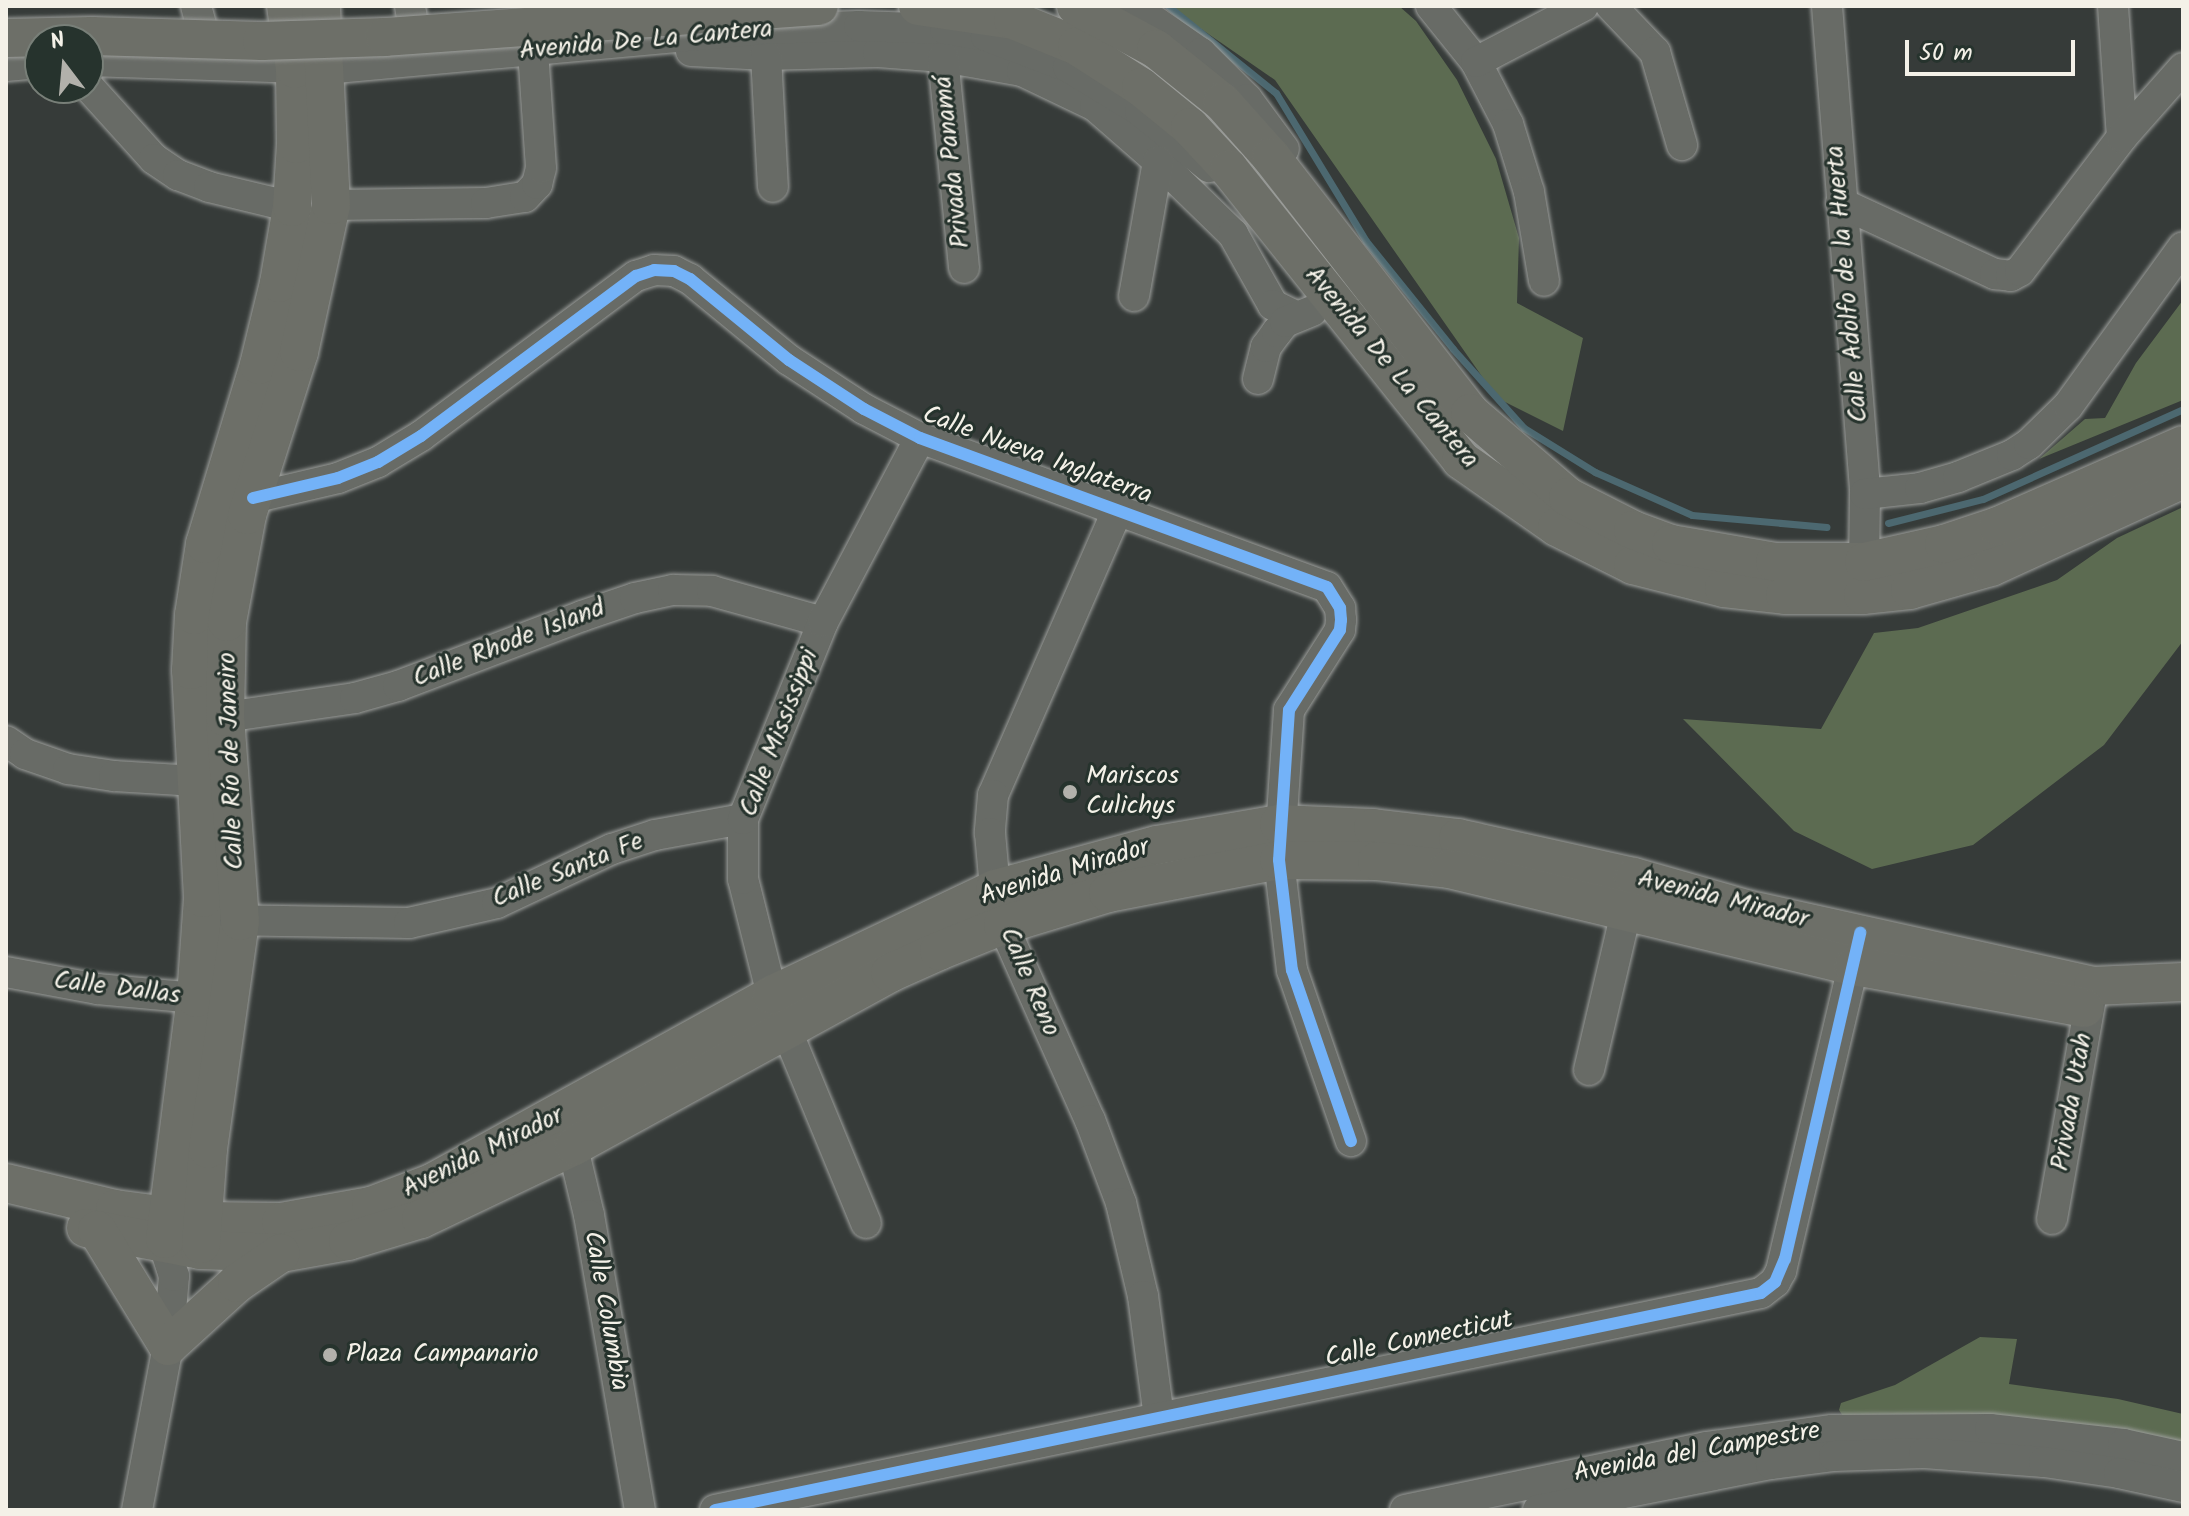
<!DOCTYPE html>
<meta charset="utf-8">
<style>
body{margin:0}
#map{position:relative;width:2189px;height:1516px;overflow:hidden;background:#363b39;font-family:Kalam,sans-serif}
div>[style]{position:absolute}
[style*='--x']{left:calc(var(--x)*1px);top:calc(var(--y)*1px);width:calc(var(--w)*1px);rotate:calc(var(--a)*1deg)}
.green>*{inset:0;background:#5c6b51}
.stream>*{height:7px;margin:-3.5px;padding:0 3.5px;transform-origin:3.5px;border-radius:3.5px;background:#4c6870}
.roads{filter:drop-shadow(0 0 2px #9c9e9b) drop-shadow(0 0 2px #9c9e9b)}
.minor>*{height:30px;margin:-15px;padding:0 15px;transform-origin:15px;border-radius:15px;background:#686b66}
.major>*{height:38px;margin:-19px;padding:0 19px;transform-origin:19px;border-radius:19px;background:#6d6f68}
.bridges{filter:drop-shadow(0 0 2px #9c9e9b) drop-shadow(0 0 2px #9c9e9b)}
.major-bridge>*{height:38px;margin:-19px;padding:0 19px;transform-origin:19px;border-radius:19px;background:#6d6f68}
.cycleway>*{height:12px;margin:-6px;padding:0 6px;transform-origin:6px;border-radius:6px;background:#73b2f8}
.dots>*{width:22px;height:22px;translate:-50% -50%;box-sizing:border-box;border:4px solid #26332d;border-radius:50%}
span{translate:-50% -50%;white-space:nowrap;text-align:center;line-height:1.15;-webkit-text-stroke:6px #26332d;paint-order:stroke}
.street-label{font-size:26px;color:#f4f1e8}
.poi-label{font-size:26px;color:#f4f1e8}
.left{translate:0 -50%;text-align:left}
.frame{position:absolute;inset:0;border:8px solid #f4f1e8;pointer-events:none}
.north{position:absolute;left:24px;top:24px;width:80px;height:80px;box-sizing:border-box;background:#26332d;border:2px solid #787f78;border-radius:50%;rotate:344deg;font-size:22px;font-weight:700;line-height:32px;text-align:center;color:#f4f1e8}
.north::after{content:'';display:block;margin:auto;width:28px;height:36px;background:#b2b1ab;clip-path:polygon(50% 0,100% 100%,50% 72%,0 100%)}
.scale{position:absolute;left:1905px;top:40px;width:170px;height:36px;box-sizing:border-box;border:4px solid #f4f1e8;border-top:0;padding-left:10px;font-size:24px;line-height:28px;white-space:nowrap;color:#f4f1e8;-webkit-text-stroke:6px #26332d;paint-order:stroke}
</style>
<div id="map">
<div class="green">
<div style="clip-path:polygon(1168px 6px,1399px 6px,1416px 21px,1457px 80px,1496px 159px,1519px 238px,1517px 303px,1583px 338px,1563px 431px,1497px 398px,1275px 80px)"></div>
<div style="clip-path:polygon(2183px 300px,2183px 400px,2039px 459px,2085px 419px,2105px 418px,2136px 363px)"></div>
<div style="clip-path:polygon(2183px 507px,2183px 641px,2104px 745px,1973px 845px,1872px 869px,1794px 831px,1683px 719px,1821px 729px,1874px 633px,1918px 628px,2057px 580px,2117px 538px)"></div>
<div style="clip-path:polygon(1980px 1337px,2017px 1339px,2009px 1384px,2118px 1399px,2183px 1414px,2183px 1452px,1852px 1430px,1839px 1410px,1841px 1403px,1895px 1385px)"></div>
</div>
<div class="stream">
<div style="--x:1168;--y:6;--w:139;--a:38.9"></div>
<div style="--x:1276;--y:93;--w:173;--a:58.7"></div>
<div style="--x:1366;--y:241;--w:139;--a:51.1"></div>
<div style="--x:1453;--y:349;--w:106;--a:48.1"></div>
<div style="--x:1524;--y:428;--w:84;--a:31.8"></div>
<div style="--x:1595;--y:472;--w:106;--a:23.9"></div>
<div style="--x:1692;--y:515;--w:135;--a:5.1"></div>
<div style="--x:1888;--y:523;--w:98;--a:-14.2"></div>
<div style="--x:1983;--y:499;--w:219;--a:-24.2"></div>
</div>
<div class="roads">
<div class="minor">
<div style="--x:410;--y:6;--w:24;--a:81"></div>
<div style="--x:414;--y:30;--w:25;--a:47"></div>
<div style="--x:1133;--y:6;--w:83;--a:34.7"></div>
<div style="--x:1201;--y:53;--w:65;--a:45"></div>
<div style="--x:1247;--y:99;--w:62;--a:53.5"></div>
<div style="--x:1431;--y:6;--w:72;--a:51.2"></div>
<div style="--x:1476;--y:62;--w:70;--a:62.7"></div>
<div style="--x:1508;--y:124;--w:71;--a:72.8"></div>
<div style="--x:1529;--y:192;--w:90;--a:80.4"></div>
<div style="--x:1611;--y:6;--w:64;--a:46.3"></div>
<div style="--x:1655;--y:52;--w:97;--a:73.8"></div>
<div style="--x:1827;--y:6;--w:489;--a:85.5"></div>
<div style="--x:1865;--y:494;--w:68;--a:90.8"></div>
<div style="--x:2113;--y:6;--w:131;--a:86.1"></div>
<div style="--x:691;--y:51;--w:75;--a:3.1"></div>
<div style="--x:766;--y:55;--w:112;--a:-1.5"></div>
<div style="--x:878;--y:52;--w:65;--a:4.4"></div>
<div style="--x:943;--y:57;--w:80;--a:10"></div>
<div style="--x:1022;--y:71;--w:81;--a:25.6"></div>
<div style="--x:1095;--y:106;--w:84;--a:41.1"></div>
<div style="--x:1158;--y:161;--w:105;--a:44.2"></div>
<div style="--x:1233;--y:234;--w:81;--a:60.6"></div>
<div style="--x:1273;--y:305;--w:25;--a:26"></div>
<div style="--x:187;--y:52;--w:12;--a:-35"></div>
<div style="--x:197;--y:45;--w:14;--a:-65"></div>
<div style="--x:203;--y:32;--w:27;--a:-105"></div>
<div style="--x:766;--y:55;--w:132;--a:87"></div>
<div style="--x:943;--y:57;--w:212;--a:84.3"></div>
<div style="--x:88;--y:61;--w:237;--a:1.9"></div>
<div style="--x:325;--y:69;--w:441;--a:-5.2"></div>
<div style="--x:764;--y:29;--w:95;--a:-1.8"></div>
<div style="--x:859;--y:26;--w:86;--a:2"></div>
<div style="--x:945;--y:29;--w:42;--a:9.7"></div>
<div style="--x:986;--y:36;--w:88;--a:20.7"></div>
<div style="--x:1068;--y:67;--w:84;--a:31.4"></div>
<div style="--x:1140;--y:111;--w:89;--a:39.1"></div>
<div style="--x:1476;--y:62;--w:121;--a:-27.6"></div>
<div style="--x:6;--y:66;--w:34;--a:-5"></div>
<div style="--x:88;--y:86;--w:98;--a:47.9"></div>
<div style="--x:154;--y:159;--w:29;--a:34"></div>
<div style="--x:178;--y:175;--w:33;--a:21"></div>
<div style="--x:209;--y:187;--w:85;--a:13.5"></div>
<div style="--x:1841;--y:203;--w:170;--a:24.8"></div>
<div style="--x:1995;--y:274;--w:16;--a:7"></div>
<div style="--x:2011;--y:276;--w:10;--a:-29"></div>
<div style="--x:2020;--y:271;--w:168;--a:-52.7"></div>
<div style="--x:2122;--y:137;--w:92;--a:-48.5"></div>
<div style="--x:331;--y:205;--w:155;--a:-0.7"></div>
<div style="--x:486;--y:203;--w:39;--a:-9"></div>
<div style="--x:525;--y:197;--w:18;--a:-47"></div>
<div style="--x:537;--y:184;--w:16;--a:-76"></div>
<div style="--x:541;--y:168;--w:118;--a:-93.9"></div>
<div style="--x:1134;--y:296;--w:137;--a:-79.9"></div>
<div style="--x:1258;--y:379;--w:33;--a:-76"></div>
<div style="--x:1266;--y:347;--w:19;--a:-54"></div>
<div style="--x:1277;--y:332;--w:13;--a:-51"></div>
<div style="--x:1285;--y:322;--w:29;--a:-22"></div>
<div style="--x:1865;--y:494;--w:55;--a:-6.2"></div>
<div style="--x:1920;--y:488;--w:40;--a:-16"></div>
<div style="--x:1958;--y:477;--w:58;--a:-22.2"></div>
<div style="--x:2012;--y:455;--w:20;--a:-33"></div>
<div style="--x:2029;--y:444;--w:54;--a:-44.3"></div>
<div style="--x:2068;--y:406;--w:196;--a:-54.1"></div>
<div style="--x:253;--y:498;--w:87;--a:-13.2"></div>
<div style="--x:338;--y:478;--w:43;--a:-21.8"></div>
<div style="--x:378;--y:462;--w:50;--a:-31.2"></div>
<div style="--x:421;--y:436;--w:268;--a:-36.7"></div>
<div style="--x:636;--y:276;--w:19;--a:-18"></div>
<div style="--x:654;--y:270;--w:20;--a:3"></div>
<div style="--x:674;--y:271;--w:18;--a:27"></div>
<div style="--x:690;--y:279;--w:128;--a:39.3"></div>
<div style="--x:789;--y:360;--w:90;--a:33.2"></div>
<div style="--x:864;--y:409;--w:63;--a:27.4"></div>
<div style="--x:920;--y:438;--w:433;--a:20.1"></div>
<div style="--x:1327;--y:587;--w:25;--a:58"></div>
<div style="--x:1340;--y:608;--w:12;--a:85"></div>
<div style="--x:1341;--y:620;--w:10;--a:96"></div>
<div style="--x:1340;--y:630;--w:95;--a:122.5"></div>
<div style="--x:1289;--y:710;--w:150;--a:93.8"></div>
<div style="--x:1279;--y:860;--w:111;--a:83.3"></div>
<div style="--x:1292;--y:970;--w:181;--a:71"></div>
<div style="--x:1118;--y:509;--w:312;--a:113.6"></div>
<div style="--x:993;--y:795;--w:38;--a:95"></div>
<div style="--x:990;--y:833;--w:56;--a:84.9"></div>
<div style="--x:995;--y:889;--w:37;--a:77"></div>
<div style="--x:1003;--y:925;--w:214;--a:66"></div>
<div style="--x:1090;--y:1120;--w:89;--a:69.5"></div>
<div style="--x:1121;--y:1203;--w:96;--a:76.7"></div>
<div style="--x:1143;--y:1296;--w:122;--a:82.5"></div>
<div style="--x:203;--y:717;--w:22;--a:0"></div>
<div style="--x:225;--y:717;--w:131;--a:-8.3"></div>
<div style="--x:355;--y:698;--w:45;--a:-15.6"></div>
<div style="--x:398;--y:686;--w:197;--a:-20.8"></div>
<div style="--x:582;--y:616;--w:56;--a:-18.8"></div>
<div style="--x:635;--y:598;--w:39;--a:-12"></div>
<div style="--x:673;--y:590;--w:39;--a:1"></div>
<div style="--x:712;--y:591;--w:115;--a:15.6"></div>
<div style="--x:6;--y:741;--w:23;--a:34"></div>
<div style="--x:25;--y:754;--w:46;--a:19.2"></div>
<div style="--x:68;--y:769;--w:47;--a:8.7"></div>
<div style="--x:114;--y:776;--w:82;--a:3.5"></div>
<div style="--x:219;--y:920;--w:190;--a:0.9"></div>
<div style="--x:409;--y:923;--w:90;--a:-12.8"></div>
<div style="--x:497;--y:903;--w:127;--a:-25.2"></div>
<div style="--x:612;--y:849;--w:45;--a:-18"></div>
<div style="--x:655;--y:835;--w:89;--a:-10.3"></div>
<div style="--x:6;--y:972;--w:93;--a:10.6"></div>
<div style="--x:97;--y:989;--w:121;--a:5.2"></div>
<div style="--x:1589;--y:1070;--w:184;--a:-76.8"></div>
<div style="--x:568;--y:1127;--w:90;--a:76.6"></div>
<div style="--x:589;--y:1215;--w:299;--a:80.2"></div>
<div style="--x:2052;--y:1219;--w:236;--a:-80"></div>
<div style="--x:866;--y:1223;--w:247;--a:-112.4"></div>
<div style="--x:772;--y:995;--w:120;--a:-104"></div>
<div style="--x:743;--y:879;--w:60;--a:-90"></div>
<div style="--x:743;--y:819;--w:213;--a:-67.9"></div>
<div style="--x:823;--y:622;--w:208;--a:-62.2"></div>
<div style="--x:137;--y:1510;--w:167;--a:-79.3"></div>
<div style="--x:168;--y:1346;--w:70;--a:-85.1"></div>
<div style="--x:174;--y:1276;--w:33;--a:-108"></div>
<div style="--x:715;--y:1510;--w:1068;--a:-11.72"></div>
<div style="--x:1761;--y:1293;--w:18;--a:-38"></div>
<div style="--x:1775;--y:1282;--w:13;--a:-61"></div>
<div style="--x:1781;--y:1271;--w:335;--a:-76.7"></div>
<div style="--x:1405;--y:1510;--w:308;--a:-11.8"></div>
<div style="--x:1706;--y:1447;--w:127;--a:-7.7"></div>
<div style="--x:1832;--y:1430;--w:158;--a:-0.4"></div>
<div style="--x:1990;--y:1429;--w:134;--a:6.4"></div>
<div style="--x:2123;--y:1444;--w:61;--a:12.2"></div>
<div style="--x:1538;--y:1510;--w:237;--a:-11.2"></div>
<div style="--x:1771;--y:1464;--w:64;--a:-7.2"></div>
<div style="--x:1834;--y:1456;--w:90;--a:-1.9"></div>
<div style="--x:1924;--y:1453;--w:120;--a:4.3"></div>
<div style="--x:2044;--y:1462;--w:76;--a:8.3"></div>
<div style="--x:2119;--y:1473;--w:66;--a:12.3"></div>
</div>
<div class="major">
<div style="--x:918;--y:6;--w:96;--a:8.4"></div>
<div style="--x:1013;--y:20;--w:69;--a:22.1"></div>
<div style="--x:1077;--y:46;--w:76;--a:32.6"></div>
<div style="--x:1141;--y:87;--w:63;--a:39.2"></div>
<div style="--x:1190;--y:127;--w:57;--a:47.1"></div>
<div style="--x:1229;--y:169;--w:372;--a:51.4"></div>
<div style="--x:1461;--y:460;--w:117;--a:34.9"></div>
<div style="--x:1557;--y:527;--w:85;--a:26.6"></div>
<div style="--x:1633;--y:565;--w:94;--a:14.2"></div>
<div style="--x:1724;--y:588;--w:61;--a:6.5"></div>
<div style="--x:1785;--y:595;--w:78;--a:0"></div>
<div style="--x:1863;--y:595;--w:47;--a:-6.1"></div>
<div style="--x:1910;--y:590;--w:84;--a:-15.9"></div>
<div style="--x:1991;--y:567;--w:211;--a:-24.6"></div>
<div style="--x:1076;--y:6;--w:91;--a:28.3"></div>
<div style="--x:1156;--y:49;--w:85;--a:38.8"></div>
<div style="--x:1222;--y:102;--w:74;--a:48.3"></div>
<div style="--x:1271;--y:157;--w:324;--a:52.1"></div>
<div style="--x:1470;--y:413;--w:129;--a:40.6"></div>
<div style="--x:1568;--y:497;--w:73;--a:26.9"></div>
<div style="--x:1633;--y:530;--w:40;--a:20.2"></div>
<div style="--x:1671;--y:544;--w:106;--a:9.8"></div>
<div style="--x:1775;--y:562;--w:89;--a:0"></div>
<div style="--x:1864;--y:562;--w:82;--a:-12.7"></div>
<div style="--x:1944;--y:544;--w:57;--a:-18.4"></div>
<div style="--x:1998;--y:526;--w:202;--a:-23.6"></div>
<div style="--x:6;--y:1183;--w:112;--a:13.4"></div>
<div style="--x:115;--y:1209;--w:91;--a:7.6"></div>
<div style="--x:205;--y:1221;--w:76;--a:0.8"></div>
<div style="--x:281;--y:1222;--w:91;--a:-10.1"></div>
<div style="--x:371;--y:1206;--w:65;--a:-20.7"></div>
<div style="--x:432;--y:1183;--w:389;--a:-28.9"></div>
<div style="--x:772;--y:995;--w:247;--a:-25.4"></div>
<div style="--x:995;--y:889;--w:168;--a:-15.2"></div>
<div style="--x:1157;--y:845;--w:124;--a:-9.8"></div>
<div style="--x:1279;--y:824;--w:94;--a:2.4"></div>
<div style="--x:1373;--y:828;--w:86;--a:6.7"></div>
<div style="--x:1458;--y:838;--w:180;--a:12.5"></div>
<div style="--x:1634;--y:877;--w:116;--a:15.9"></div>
<div style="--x:1746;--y:909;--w:355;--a:12.5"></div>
<div style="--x:2093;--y:986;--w:90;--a:-2.5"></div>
<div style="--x:86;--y:1228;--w:116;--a:10.9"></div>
<div style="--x:200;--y:1250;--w:81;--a:2.1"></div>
<div style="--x:281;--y:1253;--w:68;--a:-10.2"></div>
<div style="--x:348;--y:1241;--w:76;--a:-16.8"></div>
<div style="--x:421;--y:1219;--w:170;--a:-25.5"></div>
<div style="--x:574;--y:1146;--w:360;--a:-28.7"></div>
<div style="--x:890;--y:973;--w:54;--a:-24.2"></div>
<div style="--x:939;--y:951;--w:69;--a:-22.1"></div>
<div style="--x:1003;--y:925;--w:110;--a:-16.9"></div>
<div style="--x:1108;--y:893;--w:174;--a:-10.9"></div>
<div style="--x:1279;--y:860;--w:98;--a:0.6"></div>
<div style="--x:1377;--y:861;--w:72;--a:6.3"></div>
<div style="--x:1449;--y:869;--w:416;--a:13.5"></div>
<div style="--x:1854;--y:966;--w:234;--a:10.3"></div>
<div style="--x:97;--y:1230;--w:136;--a:58.5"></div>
<div style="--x:168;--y:1346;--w:93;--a:-42.4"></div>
<div style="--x:237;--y:1283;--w:53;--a:-34.3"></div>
<div style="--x:165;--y:1239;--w:243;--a:-82.7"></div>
<div style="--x:196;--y:998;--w:100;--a:-86"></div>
<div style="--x:203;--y:898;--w:228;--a:-93"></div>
<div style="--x:191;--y:670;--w:55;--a:-86.9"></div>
<div style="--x:194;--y:615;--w:72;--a:-81.2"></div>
<div style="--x:205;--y:544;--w:187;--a:-73.2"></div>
<div style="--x:259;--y:365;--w:84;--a:-76.3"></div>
<div style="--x:279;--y:283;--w:77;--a:-80.3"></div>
<div style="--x:292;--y:207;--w:63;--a:-86.4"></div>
<div style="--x:296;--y:144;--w:75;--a:-90.8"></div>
<div style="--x:295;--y:69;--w:64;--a:-98.1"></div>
<div style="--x:201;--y:1244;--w:95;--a:-85.8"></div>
<div style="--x:208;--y:1149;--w:230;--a:-82"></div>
<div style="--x:240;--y:921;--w:205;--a:-94.2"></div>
<div style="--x:225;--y:717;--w:95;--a:-88.8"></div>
<div style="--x:227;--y:622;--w:109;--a:-79.4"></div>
<div style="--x:247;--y:515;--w:171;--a:-72.3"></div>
<div style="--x:299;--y:352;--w:150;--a:-77.7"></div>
<div style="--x:331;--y:205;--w:199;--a:-92.9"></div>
</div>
</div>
<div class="bridges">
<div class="major-bridge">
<div style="--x:6;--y:38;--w:86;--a:-1.3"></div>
<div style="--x:92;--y:36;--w:170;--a:1.7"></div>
<div style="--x:262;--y:41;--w:123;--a:-1.9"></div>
<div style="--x:385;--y:37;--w:435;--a:-4.1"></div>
</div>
</div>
<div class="cycleway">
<div style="--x:253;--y:498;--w:87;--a:-13.2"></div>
<div style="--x:338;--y:478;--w:43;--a:-21.8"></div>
<div style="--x:378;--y:462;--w:50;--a:-31.2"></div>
<div style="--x:421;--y:436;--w:268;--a:-36.7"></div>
<div style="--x:636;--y:276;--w:19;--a:-18"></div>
<div style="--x:654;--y:270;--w:20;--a:3"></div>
<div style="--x:674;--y:271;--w:18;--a:27"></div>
<div style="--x:690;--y:279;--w:128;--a:39.3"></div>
<div style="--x:789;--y:360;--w:90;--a:33.2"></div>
<div style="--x:864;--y:409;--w:63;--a:27.4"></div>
<div style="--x:920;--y:438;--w:433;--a:20.1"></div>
<div style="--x:1327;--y:587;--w:25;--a:58"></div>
<div style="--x:1340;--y:608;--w:12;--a:85"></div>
<div style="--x:1341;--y:620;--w:10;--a:96"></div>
<div style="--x:1340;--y:630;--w:95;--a:122.5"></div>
<div style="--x:1289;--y:710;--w:150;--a:93.8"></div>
<div style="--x:1279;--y:860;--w:111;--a:83.3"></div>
<div style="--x:1292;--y:970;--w:181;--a:71"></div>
<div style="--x:715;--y:1510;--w:1068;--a:-11.72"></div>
<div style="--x:1761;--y:1293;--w:18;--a:-38"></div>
<div style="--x:1775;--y:1282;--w:25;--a:-67"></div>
<div style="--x:1785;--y:1259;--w:335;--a:-77"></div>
</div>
<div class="dots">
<div style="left:1070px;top:792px;background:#b2b1ab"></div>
<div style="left:330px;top:1355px;background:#b2b1ab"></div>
</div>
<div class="street-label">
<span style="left:646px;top:41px;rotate:-5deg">Avenida De La Cantera</span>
<span style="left:953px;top:162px;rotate:-96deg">Privada Panamá</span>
<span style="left:1848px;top:284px;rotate:-95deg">Calle Adolfo de la Huerta</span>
<span style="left:1391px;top:368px;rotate:50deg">Avenida De La Cantera</span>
<span style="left:1037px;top:456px;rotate:20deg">Calle Nueva Inglaterra</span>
<span style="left:509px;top:644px;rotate:-21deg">Calle Rhode Island</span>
<span style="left:780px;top:733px;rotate:-69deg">Calle Mississippi</span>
<span style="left:232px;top:761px;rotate:-92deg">Calle Río de Janeiro</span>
<span style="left:568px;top:871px;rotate:-22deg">Calle Santa Fe</span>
<span style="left:1065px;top:873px;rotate:-17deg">Avenida Mirador</span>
<span style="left:1723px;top:900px;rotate:14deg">Avenida Mirador</span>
<span style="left:1029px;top:982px;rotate:67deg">Calle Reno</span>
<span style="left:117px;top:989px;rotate:7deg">Calle Dallas</span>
<span style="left:2073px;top:1102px;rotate:-80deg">Privada Utah</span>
<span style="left:483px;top:1153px;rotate:-26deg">Avenida Mirador</span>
<span style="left:605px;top:1311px;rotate:80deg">Calle Columbia</span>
<span style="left:1419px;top:1340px;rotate:-12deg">Calle Connecticut</span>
<span style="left:1697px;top:1453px;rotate:-10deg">Avenida del Campestre</span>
</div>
<div class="poi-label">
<span class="left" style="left:1086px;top:792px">Mariscos<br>Culichys</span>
<span class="left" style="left:346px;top:1355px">Plaza Campanario</span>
</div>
<div class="frame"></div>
<div class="north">N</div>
<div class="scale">50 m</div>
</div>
